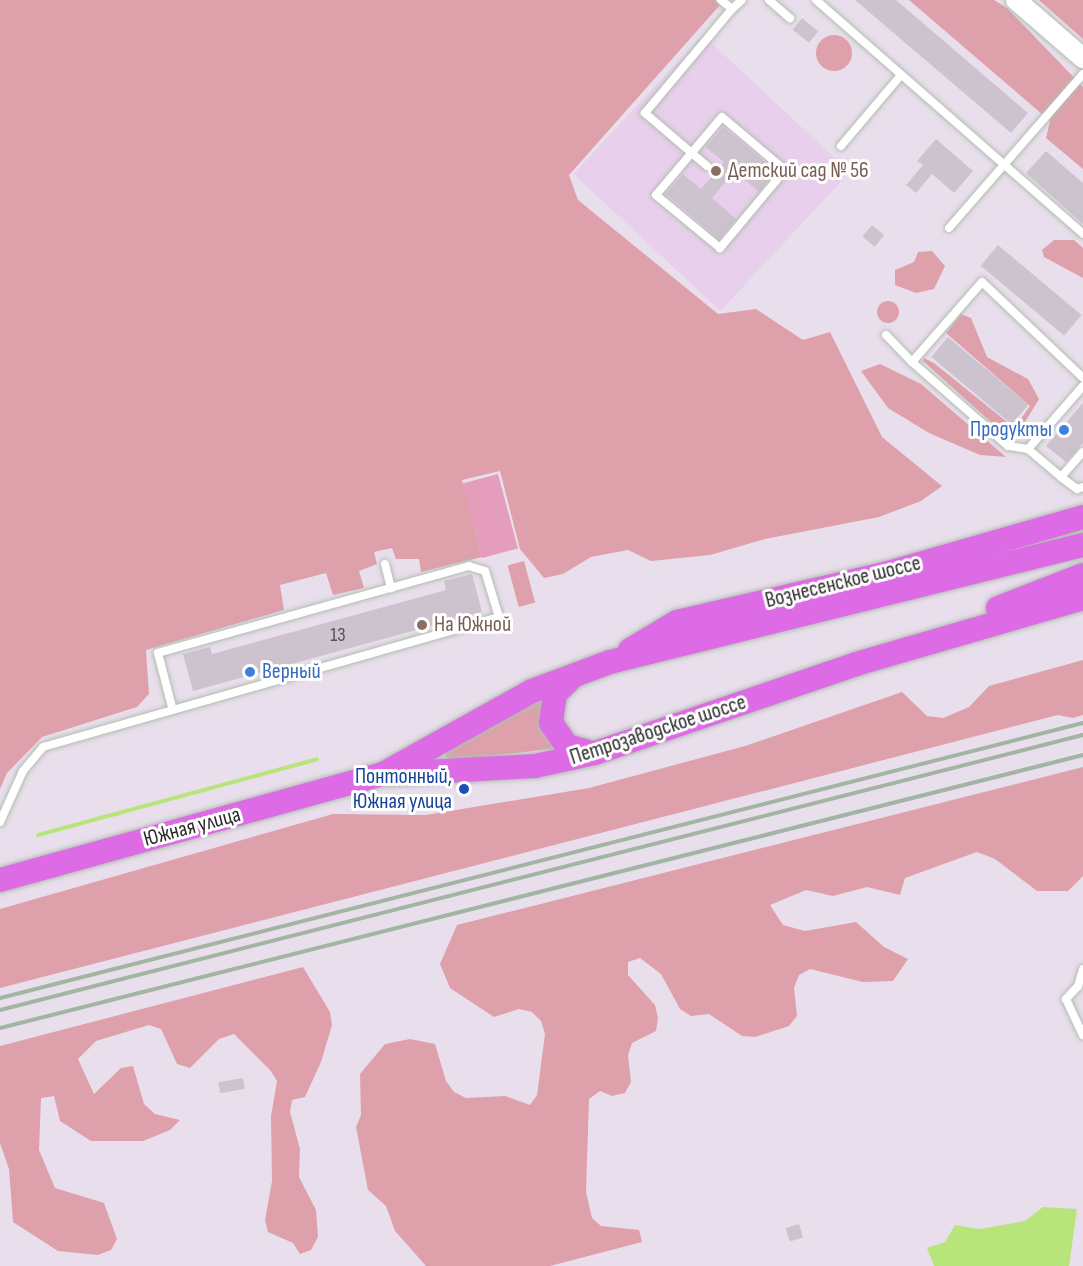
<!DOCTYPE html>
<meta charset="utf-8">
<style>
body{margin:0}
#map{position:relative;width:1083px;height:1266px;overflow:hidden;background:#e9dfec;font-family:"Sofia Sans Condensed",sans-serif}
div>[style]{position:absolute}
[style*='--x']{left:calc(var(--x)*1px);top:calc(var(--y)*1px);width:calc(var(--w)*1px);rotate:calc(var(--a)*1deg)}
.education>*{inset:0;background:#e8d0ec;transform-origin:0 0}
.green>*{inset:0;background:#dea0ab;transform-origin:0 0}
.round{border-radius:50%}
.pitch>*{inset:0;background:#e49dba;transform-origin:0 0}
.water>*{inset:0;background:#b7e57b}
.stream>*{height:4px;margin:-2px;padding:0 2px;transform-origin:2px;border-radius:2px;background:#b7e57b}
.building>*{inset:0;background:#ccc3cf;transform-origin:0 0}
.roads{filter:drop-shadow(0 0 2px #b3beb2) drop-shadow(0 0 2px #b3beb2)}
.service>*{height:8px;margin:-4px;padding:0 4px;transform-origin:4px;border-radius:4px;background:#fff}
.tertiary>*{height:20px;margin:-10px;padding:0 10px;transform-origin:10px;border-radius:10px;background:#fff}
.primary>*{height:24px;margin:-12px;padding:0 12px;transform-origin:12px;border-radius:12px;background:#dd6be5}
.rail>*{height:4px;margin:-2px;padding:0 2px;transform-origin:2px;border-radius:2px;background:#a2b4a2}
.dots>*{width:16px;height:16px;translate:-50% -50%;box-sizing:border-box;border:3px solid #fff;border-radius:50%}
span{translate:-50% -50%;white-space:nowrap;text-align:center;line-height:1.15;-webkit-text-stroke:6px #fff;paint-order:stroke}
.number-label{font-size:20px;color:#545255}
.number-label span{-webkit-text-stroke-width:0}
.education-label{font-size:22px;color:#785e54}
.left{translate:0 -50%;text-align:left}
.shop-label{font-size:22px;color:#366cbe}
.right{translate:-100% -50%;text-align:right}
.street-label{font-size:22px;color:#2c2c2c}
.transit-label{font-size:22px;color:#164399}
</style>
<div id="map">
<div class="education">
<div style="left:703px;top:35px;width:201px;height:190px;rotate:43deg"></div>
</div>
<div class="green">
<div style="clip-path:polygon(0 0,715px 0,720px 5px,569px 175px,578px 200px,718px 314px,756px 309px,803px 340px,830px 332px,882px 437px,942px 486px,921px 501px,879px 517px,765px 539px,710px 555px,651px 561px,628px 550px,591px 557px,563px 574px,544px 578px,520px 549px,500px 471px,462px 480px,482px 557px,421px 572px,419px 559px,396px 559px,392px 548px,374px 552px,377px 564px,359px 571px,364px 588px,333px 595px,326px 573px,280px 585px,284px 610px,146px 650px,149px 694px,137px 707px,42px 737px,7px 773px,0 789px)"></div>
<div style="clip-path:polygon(909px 0,994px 0,1007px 8px,1083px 87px,1083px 169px,1046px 138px,1050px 121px)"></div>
<div style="clip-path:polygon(1039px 0,1083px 0,1083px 39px)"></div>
<div class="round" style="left:816px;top:35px;width:36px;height:36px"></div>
<div style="clip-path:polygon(1054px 240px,1074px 240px,1083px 248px,1083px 278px,1044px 257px,1042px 250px)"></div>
<div style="clip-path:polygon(932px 251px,945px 266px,934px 289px,916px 293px,895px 285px,895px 270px,914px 262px,918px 252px)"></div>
<div class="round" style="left:877px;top:301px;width:22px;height:22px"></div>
<div style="clip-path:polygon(961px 314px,971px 318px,987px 357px,1028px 379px,1039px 399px,1019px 432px,1003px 433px,923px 361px,924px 358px,934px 363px,1012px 426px,1020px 420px,1030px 406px,946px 333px)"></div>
<div style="clip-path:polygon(880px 364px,921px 384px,1006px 457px,980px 455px,929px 433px,888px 408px,861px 371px)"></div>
<div style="left:524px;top:561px;width:43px;height:17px;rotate:75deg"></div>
<div style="clip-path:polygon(1083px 660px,1083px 715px,1073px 718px,1058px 715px,0 988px,0 909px,333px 814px,426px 815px,589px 788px,745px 746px,902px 692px,927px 716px,943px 718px,969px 707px,989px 686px)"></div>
<div style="clip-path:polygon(543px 696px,558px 748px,451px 761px,446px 757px,445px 751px)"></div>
<div style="clip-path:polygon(1083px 767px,1083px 876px,1068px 891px,1037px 891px,995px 859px,977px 852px,905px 878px,900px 895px,867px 887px,833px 896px,806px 890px,770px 905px,783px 925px,805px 931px,856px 922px,884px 947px,908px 959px,893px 981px,863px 982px,810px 969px,799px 975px,794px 988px,797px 1016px,789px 1026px,755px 1037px,742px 1036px,709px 1014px,691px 1016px,680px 1009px,661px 974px,640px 958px,628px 962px,628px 975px,655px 1005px,658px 1018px,656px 1031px,632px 1043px,628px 1055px,631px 1082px,625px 1093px,612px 1096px,600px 1091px,589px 1099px,586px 1192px,592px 1218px,601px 1226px,639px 1230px,642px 1242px,550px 1266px,426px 1266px,395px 1231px,386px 1206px,368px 1190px,356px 1127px,361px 1115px,360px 1074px,385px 1044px,410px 1039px,435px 1044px,446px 1081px,454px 1092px,466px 1098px,505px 1096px,530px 1105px,537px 1095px,545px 1034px,541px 1021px,532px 1012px,519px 1009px,494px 1017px,450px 988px,440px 964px,457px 925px)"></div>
<div style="clip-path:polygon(303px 967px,330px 1012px,332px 1025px,321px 1062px,305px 1097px,292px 1100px,290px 1112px,300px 1149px,299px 1177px,316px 1210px,318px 1237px,311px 1250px,300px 1254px,293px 1243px,268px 1232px,265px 1220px,272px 1181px,271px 1116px,277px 1081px,270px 1070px,234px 1034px,219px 1039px,190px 1068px,177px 1064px,161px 1029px,149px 1025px,96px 1041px,78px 1059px,94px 1094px,121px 1068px,133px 1066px,144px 1104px,155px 1114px,180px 1120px,170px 1130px,143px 1141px,91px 1141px,60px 1121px,54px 1096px,41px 1098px,39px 1150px,55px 1188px,104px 1203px,117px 1239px,111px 1250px,98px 1255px,58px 1251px,13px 1222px,9px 1169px,0 1143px,0 1046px)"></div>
</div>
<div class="pitch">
<div style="left:498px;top:474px;width:77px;height:37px;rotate:75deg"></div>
</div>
<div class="water">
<div style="clip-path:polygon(1043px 1207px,1077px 1209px,1069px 1266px,934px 1266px,927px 1248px,945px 1242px,955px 1225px,979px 1229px,1025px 1221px)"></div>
</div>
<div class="stream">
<div style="--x:38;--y:835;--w:289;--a:-15.2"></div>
</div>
<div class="building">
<div style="clip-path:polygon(855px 0,896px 0,1028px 113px,1011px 133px)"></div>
<div style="left:802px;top:18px;width:21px;height:15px;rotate:39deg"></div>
<div style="clip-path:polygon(723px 127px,776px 171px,759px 192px,735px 171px,712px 198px,736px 219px,719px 239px,666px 194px,683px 174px,701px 189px,724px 162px,706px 147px)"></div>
<div style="clip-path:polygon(936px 139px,973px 171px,954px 193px,932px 174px,916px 193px,906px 185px,923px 165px,917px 161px)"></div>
<div style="clip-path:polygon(1046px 151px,1083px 183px,1083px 224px,1026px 173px)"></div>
<div style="left:872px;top:225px;width:16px;height:15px;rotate:40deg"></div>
<div style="left:998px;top:245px;width:109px;height:27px;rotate:40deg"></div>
<div style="left:948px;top:337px;width:105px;height:26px;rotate:40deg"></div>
<div style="clip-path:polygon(1083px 403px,1083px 443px,1066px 462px,1046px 446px)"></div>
<div style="clip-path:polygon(472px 574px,482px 612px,193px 691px,183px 654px,210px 647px,212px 654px,446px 590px,444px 581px)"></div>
<div style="left:243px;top:1078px;width:11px;height:25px;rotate:80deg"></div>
<div style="left:799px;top:1224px;width:14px;height:14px;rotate:73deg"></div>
</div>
<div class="roads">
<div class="service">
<div style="--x:721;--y:0;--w:14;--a:39"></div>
<div style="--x:732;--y:9;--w:13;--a:-42"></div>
<div style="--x:769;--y:0;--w:28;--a:41"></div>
<div style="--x:816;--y:0;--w:355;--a:41.2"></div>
<div style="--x:722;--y:117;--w:82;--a:40.1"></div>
<div style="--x:785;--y:170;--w:102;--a:129.8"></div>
<div style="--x:720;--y:248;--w:83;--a:-140.4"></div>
<div style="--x:656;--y:195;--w:102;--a:-49.8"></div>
<div style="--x:841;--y:146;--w:93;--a:-49.8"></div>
<div style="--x:707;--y:166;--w:82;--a:-139.5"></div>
<div style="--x:645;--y:113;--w:136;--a:-50.1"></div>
<div style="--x:949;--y:228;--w:204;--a:-49"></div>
<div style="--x:886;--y:335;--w:37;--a:46"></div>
<div style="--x:1083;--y:386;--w:84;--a:131.1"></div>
<div style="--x:1028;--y:449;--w:43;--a:40.3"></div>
<div style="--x:1061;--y:477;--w:20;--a:37"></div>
<div style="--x:1077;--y:489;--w:6;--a:-18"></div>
<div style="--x:1028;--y:449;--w:20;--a:-171"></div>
<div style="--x:1008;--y:446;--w:128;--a:-138.8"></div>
<div style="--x:912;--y:362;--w:106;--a:-48.8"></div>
<div style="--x:982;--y:282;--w:139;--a:43.5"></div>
<div style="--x:1061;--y:477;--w:33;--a:-49"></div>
<div style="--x:385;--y:564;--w:25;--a:76"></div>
<div style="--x:0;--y:822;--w:56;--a:-65.7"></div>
<div style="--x:23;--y:771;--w:31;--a:-50"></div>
<div style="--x:43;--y:747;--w:474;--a:-15.9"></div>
<div style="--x:499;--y:617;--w:48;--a:-106.9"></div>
<div style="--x:485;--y:571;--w:17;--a:-163"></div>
<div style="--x:469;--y:566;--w:323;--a:164.4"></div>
<div style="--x:158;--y:653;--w:56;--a:75.5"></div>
<div style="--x:1083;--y:969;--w:18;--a:106"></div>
<div style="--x:1078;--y:986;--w:18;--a:133"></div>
<div style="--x:1066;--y:999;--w:40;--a:65"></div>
</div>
<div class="tertiary">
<div style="--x:1016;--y:0;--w:89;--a:40.9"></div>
</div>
<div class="primary">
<div style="--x:998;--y:608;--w:91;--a:-21.2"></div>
<div style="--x:630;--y:650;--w:55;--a:-30.8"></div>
<div style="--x:677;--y:622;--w:217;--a:-13.1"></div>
<div style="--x:888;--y:573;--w:203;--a:-16"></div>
<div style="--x:571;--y:678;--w:23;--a:135"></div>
<div style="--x:555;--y:694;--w:29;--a:98"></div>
<div style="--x:551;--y:723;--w:28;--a:55"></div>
<div style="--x:567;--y:746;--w:27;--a:15"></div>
<div style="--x:388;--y:774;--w:147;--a:-3.1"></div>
<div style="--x:535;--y:766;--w:61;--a:-12.2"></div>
<div style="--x:595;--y:753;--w:276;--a:-18.8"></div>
<div style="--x:856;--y:664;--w:236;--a:-16.2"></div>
<div style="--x:0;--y:880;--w:397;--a:-15.5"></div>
<div style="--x:383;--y:774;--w:171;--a:-29.1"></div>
<div style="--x:532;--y:691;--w:83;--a:-20.4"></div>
<div style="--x:610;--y:662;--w:487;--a:-13.9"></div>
</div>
</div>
<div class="rail">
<div style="--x:0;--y:998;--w:1117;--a:-14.25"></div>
<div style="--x:0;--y:1010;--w:1117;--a:-14.25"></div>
<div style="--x:0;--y:1028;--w:1117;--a:-14.15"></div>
</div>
<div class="dots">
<div style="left:716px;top:171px;background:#8d6e63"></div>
<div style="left:1064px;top:430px;background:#3f7fe0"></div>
<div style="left:422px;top:625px;background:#8d6e63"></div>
<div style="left:250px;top:672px;background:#3f7fe0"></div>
<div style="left:464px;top:789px;background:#1a4fb4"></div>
</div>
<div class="number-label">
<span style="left:338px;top:635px">13</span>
</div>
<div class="education-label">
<span class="left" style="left:728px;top:171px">Детский сад № 56</span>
<span class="left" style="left:434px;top:625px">На Южной</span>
</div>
<div class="shop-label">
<span class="right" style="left:1052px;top:430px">Продукты</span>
<span class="left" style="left:262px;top:672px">Верный</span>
</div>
<div class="street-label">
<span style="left:843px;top:582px;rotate:-14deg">Вознесенское шоссе</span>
<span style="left:658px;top:730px;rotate:-18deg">Петрозаводское шоссе</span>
<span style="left:192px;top:827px;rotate:-15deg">Южная улица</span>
</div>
<div class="transit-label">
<span class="right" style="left:452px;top:789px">Понтонный,<br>Южная улица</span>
</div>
</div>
